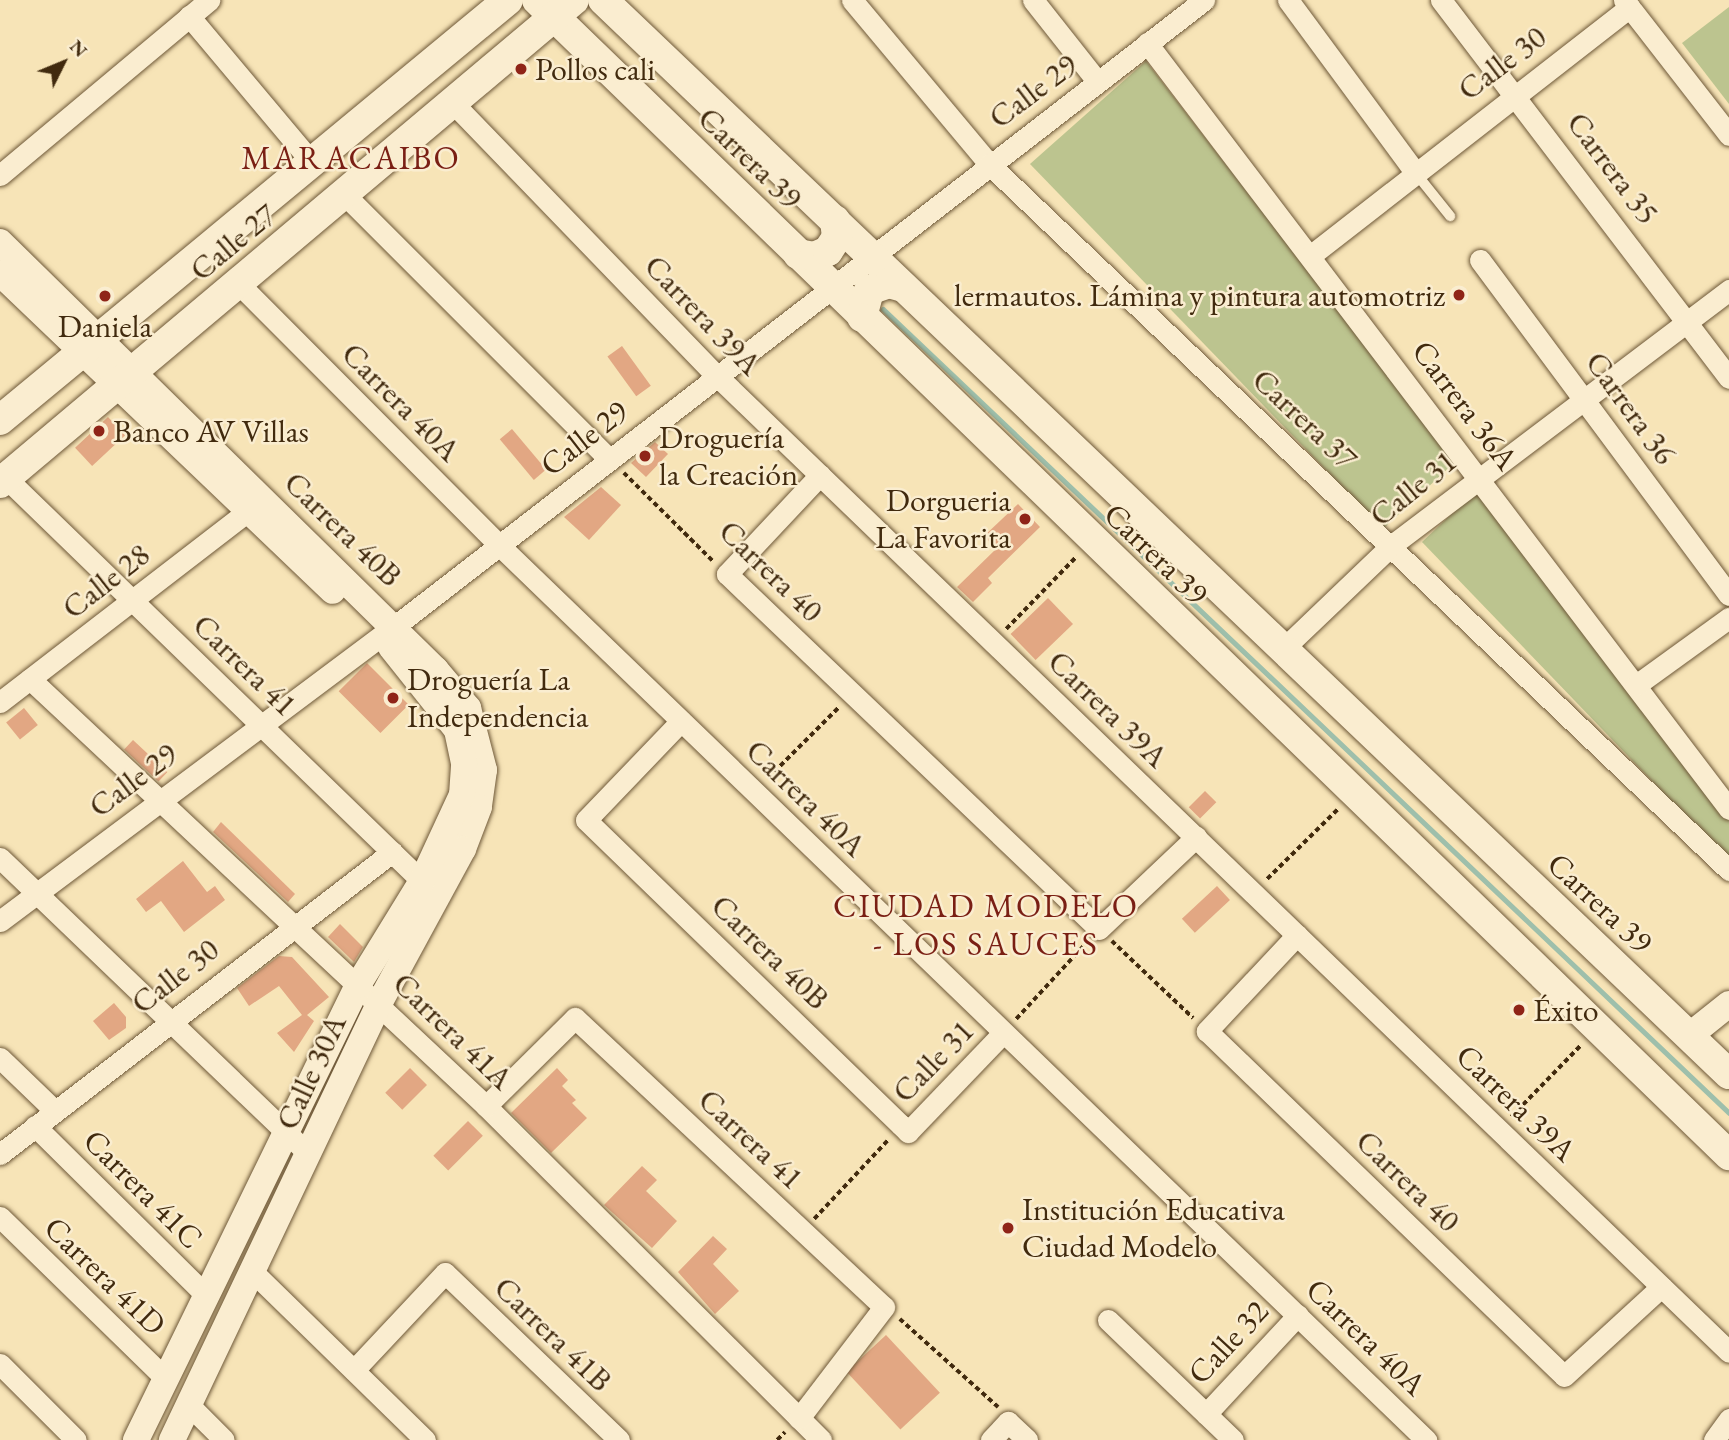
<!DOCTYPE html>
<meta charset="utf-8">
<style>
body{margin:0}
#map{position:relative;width:1729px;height:1440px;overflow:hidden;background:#f7e4b7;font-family:"EB Garamond",serif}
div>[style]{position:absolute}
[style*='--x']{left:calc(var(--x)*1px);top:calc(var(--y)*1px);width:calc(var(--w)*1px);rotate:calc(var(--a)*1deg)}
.green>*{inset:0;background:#bcc48f}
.stream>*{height:5px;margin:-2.5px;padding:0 2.5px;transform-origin:2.5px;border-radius:2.5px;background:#9ebfab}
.building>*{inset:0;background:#e2a783;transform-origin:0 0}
.path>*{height:3.5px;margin-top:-1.75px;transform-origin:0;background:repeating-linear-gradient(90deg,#412a0e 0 5px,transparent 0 8.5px)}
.roads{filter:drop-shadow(0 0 2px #6e5838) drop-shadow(0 0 2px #6e5838)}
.service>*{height:10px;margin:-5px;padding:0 5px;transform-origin:5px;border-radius:5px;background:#faedd0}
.minor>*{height:21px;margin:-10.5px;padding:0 10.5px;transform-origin:10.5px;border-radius:10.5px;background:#faedd0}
.tertiary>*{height:26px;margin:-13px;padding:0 13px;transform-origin:13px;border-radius:13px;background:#faedd0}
.secondary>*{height:30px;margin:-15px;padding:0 15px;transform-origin:15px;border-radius:15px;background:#faedd0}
.dots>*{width:19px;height:19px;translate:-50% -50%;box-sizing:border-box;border:4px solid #faedd0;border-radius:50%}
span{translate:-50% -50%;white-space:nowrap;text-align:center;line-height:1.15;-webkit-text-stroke:5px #faedd0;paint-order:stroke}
.street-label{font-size:32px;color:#412a0e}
.poi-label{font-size:32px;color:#412a0e}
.left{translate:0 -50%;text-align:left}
.right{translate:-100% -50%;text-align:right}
.neighbourhood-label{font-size:33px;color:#7a1f14;letter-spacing:2px}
.north{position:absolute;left:28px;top:28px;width:70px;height:70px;-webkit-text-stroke:5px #faedd0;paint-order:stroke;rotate:47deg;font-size:19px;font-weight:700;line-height:28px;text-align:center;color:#412a0e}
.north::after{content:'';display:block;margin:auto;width:24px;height:32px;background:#412a0e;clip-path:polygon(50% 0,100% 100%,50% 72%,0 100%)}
</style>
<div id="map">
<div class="green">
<div style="clip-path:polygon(1729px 7px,1729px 104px,1682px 43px)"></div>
<div style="clip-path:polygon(1146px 61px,1455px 462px,1383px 529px,1030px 164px)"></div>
<div style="clip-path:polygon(1479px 488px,1729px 821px,1729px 861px,1422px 542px)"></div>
</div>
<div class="stream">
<div style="--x:883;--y:309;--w:1167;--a:43.54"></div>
</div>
<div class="building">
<div style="left:622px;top:346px;width:49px;height:18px;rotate:54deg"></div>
<div style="left:108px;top:417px;width:25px;height:45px;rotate:47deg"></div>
<div style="left:512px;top:429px;width:53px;height:16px;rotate:50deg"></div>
<div style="clip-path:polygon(655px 442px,668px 454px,646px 477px,631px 463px)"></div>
<div style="clip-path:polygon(601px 487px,621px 505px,589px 540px,564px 517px)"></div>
<div style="clip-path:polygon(1018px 504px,1040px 527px,988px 578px,992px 583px,973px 602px,957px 587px,996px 549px,984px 536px)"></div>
<div style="left:1048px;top:598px;width:36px;height:52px;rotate:46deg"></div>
<div style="left:367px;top:663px;width:59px;height:40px;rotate:45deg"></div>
<div style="left:24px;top:708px;width:22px;height:23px;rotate:51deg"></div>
<div style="left:133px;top:740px;width:47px;height:13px;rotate:43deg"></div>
<div style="left:1205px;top:791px;width:16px;height:23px;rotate:45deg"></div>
<div style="clip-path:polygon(221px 822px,295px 894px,288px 902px,213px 832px)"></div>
<div style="clip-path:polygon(183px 861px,207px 892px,215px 886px,225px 900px,184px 932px,161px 901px,146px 912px,136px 899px)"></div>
<div style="left:1217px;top:886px;width:19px;height:48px;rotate:47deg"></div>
<div style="clip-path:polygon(340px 924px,363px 947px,354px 962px,328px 937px)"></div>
<div style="clip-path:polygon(279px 956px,292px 957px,329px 997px,307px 1015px,314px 1021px,294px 1052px,277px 1033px,302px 1015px,279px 986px,249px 1006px,237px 988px)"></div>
<div style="clip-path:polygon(114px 1003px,126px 1017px,126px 1028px,109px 1040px,93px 1021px)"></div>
<div style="left:410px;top:1068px;width:24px;height:35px;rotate:45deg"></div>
<div style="clip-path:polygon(557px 1068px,568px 1080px,562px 1086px,576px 1100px,572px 1103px,587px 1118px,551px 1153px,511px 1113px)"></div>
<div style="left:468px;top:1121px;width:21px;height:49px;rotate:45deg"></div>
<div style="clip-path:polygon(642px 1166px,657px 1180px,646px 1191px,677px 1221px,652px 1248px,604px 1205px)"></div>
<div style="clip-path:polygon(713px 1236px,727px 1249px,713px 1264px,739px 1291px,715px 1314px,678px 1272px)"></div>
<div style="left:886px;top:1335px;width:79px;height:54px;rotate:47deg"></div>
</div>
<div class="path">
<div style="--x:624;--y:473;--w:125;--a:44.7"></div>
<div style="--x:1006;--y:629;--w:100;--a:-45.8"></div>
<div style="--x:768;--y:778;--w:100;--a:-45"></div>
<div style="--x:1267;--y:879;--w:101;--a:-44.6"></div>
<div style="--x:1112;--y:941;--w:112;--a:43.5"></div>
<div style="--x:1016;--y:1019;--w:105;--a:-47.3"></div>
<div style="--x:1511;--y:1117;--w:100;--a:-45.8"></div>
<div style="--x:814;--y:1219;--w:108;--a:-46.9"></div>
<div style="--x:900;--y:1319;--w:132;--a:41.9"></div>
<div style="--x:777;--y:1440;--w:11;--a:-45"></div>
</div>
<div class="roads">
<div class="service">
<div style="--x:1414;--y:171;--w:58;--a:51.3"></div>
</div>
<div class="minor">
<div style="--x:852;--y:0;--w:214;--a:50.1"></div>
<div style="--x:989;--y:164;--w:1023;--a:43.65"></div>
<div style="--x:1033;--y:0;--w:103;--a:51.7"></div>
<div style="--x:1288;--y:0;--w:212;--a:53.6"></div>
<div style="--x:1441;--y:0;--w:475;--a:52.7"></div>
<div style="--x:1624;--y:0;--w:171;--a:52.1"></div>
<div style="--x:189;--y:16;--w:193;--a:50"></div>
<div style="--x:1147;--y:43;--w:962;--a:52.77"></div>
<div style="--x:453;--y:103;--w:378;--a:46"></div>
<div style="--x:716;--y:375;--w:1407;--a:43.96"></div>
<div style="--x:0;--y:175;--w:273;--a:-39.9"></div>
<div style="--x:345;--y:195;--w:373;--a:45"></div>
<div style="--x:1310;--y:256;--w:405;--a:-37.9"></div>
<div style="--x:1480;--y:260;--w:417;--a:53.4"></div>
<div style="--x:238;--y:283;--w:370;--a:45.1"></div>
<div style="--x:499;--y:545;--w:1289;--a:43.99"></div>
<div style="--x:820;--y:475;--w:136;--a:133.2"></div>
<div style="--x:727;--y:574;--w:514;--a:43.66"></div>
<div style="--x:1099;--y:929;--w:134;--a:-43.5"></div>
<div style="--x:6;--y:478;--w:593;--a:44.11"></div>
<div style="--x:1283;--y:649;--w:151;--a:-43.7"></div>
<div style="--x:1392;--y:545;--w:423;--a:-37.1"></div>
<div style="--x:30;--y:679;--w:625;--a:43.12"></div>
<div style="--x:486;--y:1106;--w:473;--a:44.9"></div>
<div style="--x:1636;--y:685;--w:115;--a:-35.8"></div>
<div style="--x:0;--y:702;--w:314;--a:-37.6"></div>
<div style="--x:681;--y:721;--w:137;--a:133.8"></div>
<div style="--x:586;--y:820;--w:438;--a:44.1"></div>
<div style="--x:901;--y:1125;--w:10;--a:45"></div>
<div style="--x:908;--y:1132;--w:137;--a:-46.2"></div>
<div style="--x:0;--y:858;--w:428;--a:43.8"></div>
<div style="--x:0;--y:921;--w:493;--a:-36.8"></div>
<div style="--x:395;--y:626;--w:1023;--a:-37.73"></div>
<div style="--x:1297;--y:935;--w:132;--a:133.2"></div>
<div style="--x:1207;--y:1031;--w:496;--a:44"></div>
<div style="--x:1564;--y:1376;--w:132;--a:-42.5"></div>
<div style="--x:0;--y:1058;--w:76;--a:43.9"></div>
<div style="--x:486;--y:1106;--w:125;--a:-44.7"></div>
<div style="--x:575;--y:1018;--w:423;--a:43.1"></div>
<div style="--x:884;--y:1307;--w:140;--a:127.4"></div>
<div style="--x:35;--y:1126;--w:242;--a:44.7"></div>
<div style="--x:0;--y:1154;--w:495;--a:-37.6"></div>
<div style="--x:0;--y:1217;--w:233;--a:44.3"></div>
<div style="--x:254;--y:1273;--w:239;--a:44.3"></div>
<div style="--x:1108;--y:1320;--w:173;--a:43.8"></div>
<div style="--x:0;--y:1364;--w:107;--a:45"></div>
<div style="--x:354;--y:1370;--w:133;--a:-46.8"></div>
<div style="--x:445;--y:1273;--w:241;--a:43.8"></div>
<div style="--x:189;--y:1405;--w:49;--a:45"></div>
<div style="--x:1206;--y:1414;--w:135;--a:-47.1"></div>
<div style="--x:991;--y:1440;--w:25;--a:-47"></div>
<div style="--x:1008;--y:1422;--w:26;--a:43"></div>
<div style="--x:1714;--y:1440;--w:26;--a:-54"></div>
</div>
<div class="tertiary">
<div style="--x:0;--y:242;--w:611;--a:44.47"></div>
<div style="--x:436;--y:670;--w:50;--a:49.9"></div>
<div style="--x:468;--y:708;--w:64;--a:75.5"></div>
<div style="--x:484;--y:770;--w:37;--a:98"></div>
<div style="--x:479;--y:807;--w:45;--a:110.9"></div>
<div style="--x:463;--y:849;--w:176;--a:118.5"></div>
<div style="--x:379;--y:1004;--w:483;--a:115.4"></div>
<div style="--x:0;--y:273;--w:460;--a:43.7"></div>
<div style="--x:1689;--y:1036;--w:51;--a:-38.7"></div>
<div style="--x:136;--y:1440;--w:506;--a:-63.99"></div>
<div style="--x:358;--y:985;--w:122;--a:-58.4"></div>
<div style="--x:422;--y:881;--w:95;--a:-65.1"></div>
<div style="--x:462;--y:795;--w:32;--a:-86"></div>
<div style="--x:464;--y:763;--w:34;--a:-102"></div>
<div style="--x:457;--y:730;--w:106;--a:-128.5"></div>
</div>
<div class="secondary">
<div style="--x:537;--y:0;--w:1660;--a:44.1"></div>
<div style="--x:603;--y:0;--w:1556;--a:43.65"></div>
<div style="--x:798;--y:254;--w:16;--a:11"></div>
<div style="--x:814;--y:257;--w:15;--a:-23"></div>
<div style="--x:828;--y:251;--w:17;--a:-57"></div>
<div style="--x:837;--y:237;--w:17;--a:-97"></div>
<div style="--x:862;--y:317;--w:28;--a:-75"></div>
<div style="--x:869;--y:290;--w:21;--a:-19"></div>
<div style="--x:889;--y:283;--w:15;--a:16"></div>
<div style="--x:0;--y:420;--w:659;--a:-39.58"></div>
<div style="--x:0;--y:483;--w:750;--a:-40.08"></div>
</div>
</div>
<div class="dots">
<div style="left:521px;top:69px;background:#8f2418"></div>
<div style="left:1459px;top:295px;background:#8f2418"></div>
<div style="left:105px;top:296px;background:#8f2418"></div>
<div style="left:99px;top:431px;background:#8f2418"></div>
<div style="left:645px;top:456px;background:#8f2418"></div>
<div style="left:1025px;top:519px;background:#8f2418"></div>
<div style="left:393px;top:698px;background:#8f2418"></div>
<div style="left:1519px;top:1010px;background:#8f2418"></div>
<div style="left:1008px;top:1228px;background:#8f2418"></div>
</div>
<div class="street-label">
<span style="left:1502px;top:63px;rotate:-37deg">Calle 30</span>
<span style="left:1033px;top:91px;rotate:-37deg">Calle 29</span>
<span style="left:750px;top:158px;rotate:44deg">Carrera 39</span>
<span style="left:1613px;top:168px;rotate:53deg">Carrera 35</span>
<span style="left:233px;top:242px;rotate:-40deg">Calle 27</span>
<span style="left:703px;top:315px;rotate:46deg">Carrera 39A</span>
<span style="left:401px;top:402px;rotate:45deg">Carrera 40A</span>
<span style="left:1465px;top:405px;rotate:53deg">Carrera 36A</span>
<span style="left:1631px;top:408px;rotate:54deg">Carrera 36</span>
<span style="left:1305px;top:419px;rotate:43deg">Carrera 37</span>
<span style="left:584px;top:438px;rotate:-38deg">Calle 29</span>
<span style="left:1413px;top:488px;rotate:-39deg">Calle 31</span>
<span style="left:343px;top:529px;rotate:44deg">Carrera 40B</span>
<span style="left:1156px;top:554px;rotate:44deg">Carrera 39</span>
<span style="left:771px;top:571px;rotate:44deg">Carrera 40</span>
<span style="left:106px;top:581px;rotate:-38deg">Calle 28</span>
<span style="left:245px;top:665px;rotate:44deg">Carrera 41</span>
<span style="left:1108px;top:709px;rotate:44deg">Carrera 39A</span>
<span style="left:133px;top:780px;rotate:-37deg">Calle 29</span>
<span style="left:806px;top:798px;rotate:44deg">Carrera 40A</span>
<span style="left:1600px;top:903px;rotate:43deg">Carrera 39</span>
<span style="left:770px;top:952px;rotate:44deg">Carrera 40B</span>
<span style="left:175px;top:976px;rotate:-38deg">Calle 30</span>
<span style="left:453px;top:1031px;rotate:44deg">Carrera 41A</span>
<span style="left:933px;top:1061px;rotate:-46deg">Calle 31</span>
<span style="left:311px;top:1072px;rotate:-65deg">Calle 30A</span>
<span style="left:1516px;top:1103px;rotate:44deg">Carrera 39A</span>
<span style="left:751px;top:1139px;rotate:43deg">Carrera 41</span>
<span style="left:1408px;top:1181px;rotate:44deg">Carrera 40</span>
<span style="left:143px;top:1189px;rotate:45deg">Carrera 41C</span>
<span style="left:105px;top:1276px;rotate:44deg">Carrera 41D</span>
<span style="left:553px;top:1334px;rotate:44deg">Carrera 41B</span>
<span style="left:1366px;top:1337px;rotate:44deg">Carrera 40A</span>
<span style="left:1228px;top:1342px;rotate:-47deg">Calle 32</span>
</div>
<div class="poi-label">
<span class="left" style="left:535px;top:69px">Pollos cali</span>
<span class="right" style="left:1445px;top:295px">lermautos. Lámina y pintura automotriz</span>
<span style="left:105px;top:326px">Daniela</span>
<span class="left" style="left:113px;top:431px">Banco AV Villas</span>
<span class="left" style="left:659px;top:456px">Droguería<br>la Creación</span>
<span class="right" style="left:1011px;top:519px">Dorgueria<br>La Favorita</span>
<span class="left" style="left:407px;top:698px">Droguería La<br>Independencia</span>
<span class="left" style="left:1533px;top:1010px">Éxito</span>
<span class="left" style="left:1022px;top:1228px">Institución Educativa<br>Ciudad Modelo</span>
</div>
<div class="neighbourhood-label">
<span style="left:351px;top:158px">MARACAIBO</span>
<span style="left:986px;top:925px">CIUDAD MODELO<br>- LOS SAUCES</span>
</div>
<div class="north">N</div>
</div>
